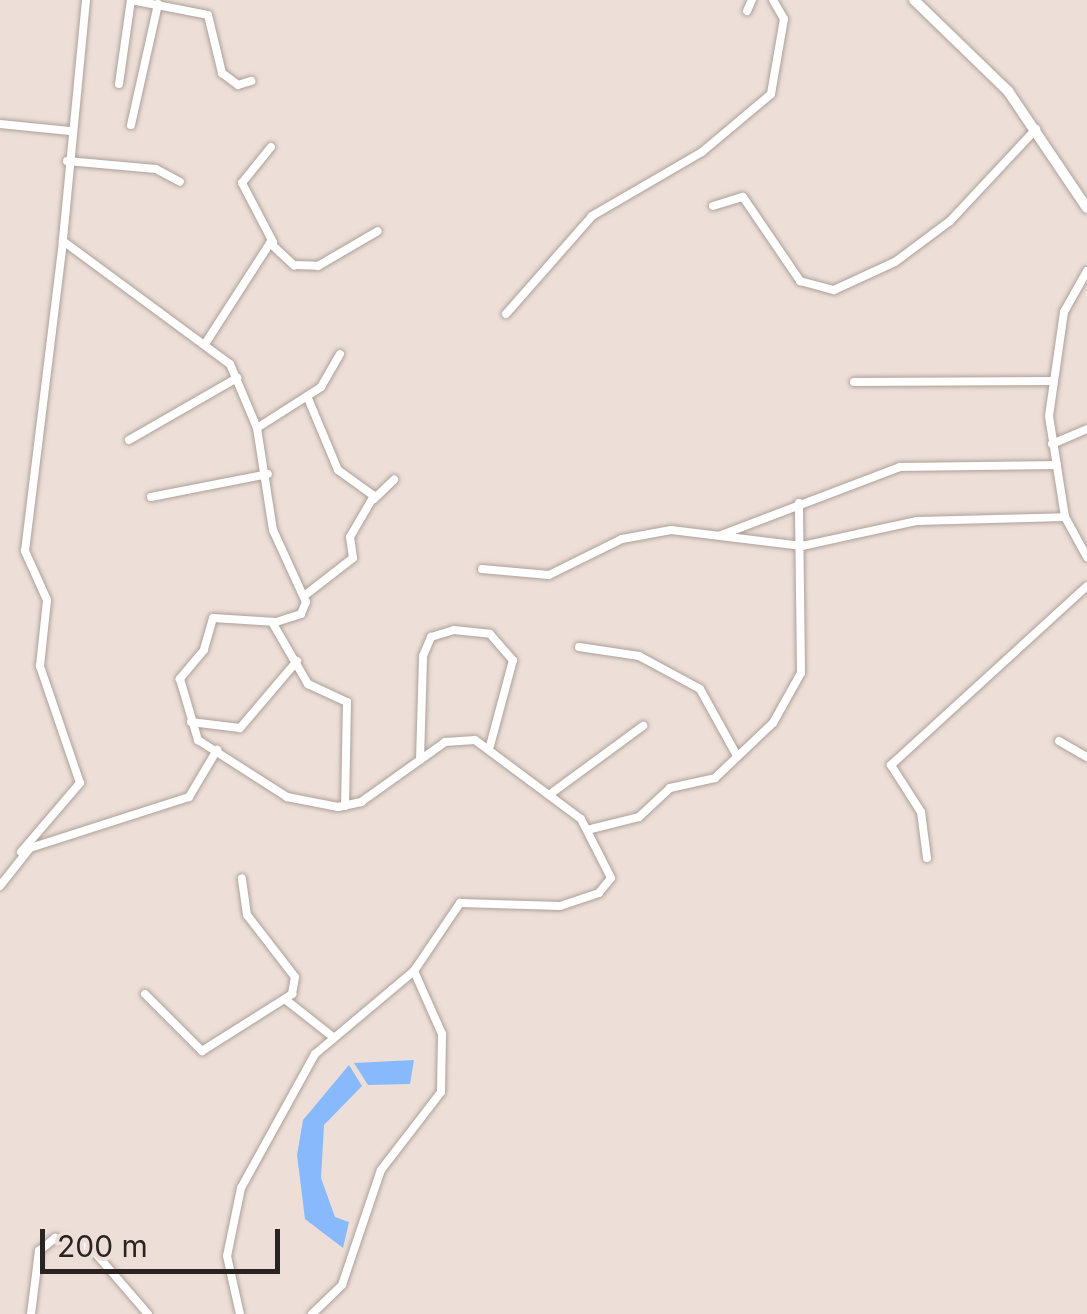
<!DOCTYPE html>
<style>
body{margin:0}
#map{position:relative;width:1087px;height:1314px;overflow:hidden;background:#eddfd8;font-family:Inter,sans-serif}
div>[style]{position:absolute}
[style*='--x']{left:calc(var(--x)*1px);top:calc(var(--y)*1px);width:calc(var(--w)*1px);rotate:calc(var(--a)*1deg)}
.water>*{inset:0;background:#88b9fc}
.roads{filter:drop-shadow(0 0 2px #ada099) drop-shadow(0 0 2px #ada099)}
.street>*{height:8px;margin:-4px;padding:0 4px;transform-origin:4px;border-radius:4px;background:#fff}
.secondary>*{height:10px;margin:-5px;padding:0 5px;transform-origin:5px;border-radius:5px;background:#fff}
span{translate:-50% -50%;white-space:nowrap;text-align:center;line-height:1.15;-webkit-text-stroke:8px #eddfd8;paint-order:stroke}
.scale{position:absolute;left:40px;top:1229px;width:240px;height:45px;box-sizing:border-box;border:5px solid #292422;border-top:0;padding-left:12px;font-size:30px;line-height:35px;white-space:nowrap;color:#292422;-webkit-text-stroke:8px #eddfd8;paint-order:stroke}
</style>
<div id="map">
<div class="water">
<div style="clip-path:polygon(414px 1060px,410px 1084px,368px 1085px,354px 1063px)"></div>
<div style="clip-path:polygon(349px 1065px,362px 1086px,324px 1125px,321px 1178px,335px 1217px,349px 1222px,343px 1248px,305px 1219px,297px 1155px,303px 1120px)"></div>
</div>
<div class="roads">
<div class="street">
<div style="--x:86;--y:0;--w:242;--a:95.5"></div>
<div style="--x:63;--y:241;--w:207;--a:36.4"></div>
<div style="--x:230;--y:364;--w:69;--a:67.1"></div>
<div style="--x:257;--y:428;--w:103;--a:81.1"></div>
<div style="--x:273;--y:530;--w:79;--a:65.4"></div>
<div style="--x:306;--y:602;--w:13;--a:113"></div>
<div style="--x:301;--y:614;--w:26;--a:162"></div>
<div style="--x:276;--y:622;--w:63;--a:-176.4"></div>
<div style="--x:213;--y:618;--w:33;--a:106"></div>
<div style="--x:204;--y:650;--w:38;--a:130"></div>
<div style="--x:180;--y:679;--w:64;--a:73.6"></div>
<div style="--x:198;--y:740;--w:106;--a:32.6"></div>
<div style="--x:287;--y:797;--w:52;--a:11.1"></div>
<div style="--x:338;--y:807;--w:24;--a:-12"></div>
<div style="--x:361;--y:802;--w:103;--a:-35.5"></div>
<div style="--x:445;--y:742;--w:30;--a:-4"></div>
<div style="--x:475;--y:740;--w:132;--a:36.7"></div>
<div style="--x:581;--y:819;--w:66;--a:63"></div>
<div style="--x:611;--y:878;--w:19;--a:129"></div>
<div style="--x:599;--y:893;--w:41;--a:161.6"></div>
<div style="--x:560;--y:906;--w:100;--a:-178.3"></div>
<div style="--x:460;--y:903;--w:82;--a:124.1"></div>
<div style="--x:414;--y:971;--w:129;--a:140"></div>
<div style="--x:315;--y:1054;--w:153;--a:118.9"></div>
<div style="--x:241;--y:1188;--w:69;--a:101.6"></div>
<div style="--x:227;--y:1256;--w:59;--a:77.4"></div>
<div style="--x:131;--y:0;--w:78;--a:11"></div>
<div style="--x:208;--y:15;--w:60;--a:76.4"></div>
<div style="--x:222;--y:73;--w:20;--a:37"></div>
<div style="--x:238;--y:85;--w:14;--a:-17"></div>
<div style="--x:747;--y:11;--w:12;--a:-66"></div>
<div style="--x:119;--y:84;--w:85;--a:-81.9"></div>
<div style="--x:0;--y:124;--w:70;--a:5.7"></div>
<div style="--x:131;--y:125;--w:124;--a:-77.4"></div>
<div style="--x:271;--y:147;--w:46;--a:128.9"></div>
<div style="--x:242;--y:183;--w:67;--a:62.3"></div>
<div style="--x:67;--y:161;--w:89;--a:5.1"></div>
<div style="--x:156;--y:169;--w:27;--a:28"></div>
<div style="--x:713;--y:206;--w:31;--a:-17"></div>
<div style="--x:743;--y:197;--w:102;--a:55.8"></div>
<div style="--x:800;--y:281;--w:35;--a:15"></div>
<div style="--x:834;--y:290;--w:67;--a:-24.7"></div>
<div style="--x:895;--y:262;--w:69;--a:-36.7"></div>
<div style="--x:950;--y:221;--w:126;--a:-46.9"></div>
<div style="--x:1087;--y:271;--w:47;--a:119.3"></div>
<div style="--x:1064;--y:312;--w:105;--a:98.2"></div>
<div style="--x:1049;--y:416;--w:102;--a:81"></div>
<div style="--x:1065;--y:517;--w:46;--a:61.2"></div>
<div style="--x:506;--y:314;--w:130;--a:-48.7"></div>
<div style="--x:592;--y:216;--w:127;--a:-30.2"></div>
<div style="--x:702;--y:152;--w:90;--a:-40"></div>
<div style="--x:771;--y:94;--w:76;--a:-80.2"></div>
<div style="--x:784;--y:19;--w:22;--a:-120"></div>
<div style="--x:205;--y:344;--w:120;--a:-57.2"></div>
<div style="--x:270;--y:243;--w:33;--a:43"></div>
<div style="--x:294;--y:265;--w:24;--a:2"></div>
<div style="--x:318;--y:266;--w:69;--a:-30.3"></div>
<div style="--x:854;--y:382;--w:198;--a:-0.3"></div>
<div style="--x:257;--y:428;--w:76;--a:-32.6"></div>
<div style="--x:321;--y:387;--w:38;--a:-60"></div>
<div style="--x:129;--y:440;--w:125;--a:-29.9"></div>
<div style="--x:1052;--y:444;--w:38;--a:-23"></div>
<div style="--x:151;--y:497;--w:119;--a:-11.1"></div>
<div style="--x:374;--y:499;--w:28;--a:-44"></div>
<div style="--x:721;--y:535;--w:191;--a:-20.8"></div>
<div style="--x:900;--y:467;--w:157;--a:-0.7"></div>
<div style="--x:482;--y:569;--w:67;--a:5.1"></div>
<div style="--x:549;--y:575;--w:81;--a:-26.3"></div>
<div style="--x:622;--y:539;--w:50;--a:-10.4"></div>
<div style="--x:671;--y:530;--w:132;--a:7"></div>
<div style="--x:802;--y:546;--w:118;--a:-12.3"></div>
<div style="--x:917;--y:521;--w:148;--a:-1.5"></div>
<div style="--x:304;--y:596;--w:62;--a:-37.8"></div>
<div style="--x:353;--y:558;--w:21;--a:-98"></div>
<div style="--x:350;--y:537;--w:48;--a:-59.7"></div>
<div style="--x:374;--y:496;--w:44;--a:-144.2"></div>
<div style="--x:338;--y:470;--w:80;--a:-112.7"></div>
<div style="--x:272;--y:622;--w:72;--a:59.9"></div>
<div style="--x:308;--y:684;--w:43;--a:24.8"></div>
<div style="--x:347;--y:702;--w:104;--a:91.1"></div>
<div style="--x:579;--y:647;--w:61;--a:8.5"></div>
<div style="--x:639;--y:656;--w:69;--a:28.4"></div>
<div style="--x:700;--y:689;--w:74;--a:61"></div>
<div style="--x:191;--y:722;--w:49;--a:7"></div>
<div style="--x:240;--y:728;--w:88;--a:-49.6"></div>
<div style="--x:1059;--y:741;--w:32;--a:30"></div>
<div style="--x:420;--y:760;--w:104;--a:-88.3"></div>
<div style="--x:423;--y:656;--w:21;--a:-67"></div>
<div style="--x:431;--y:637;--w:24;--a:-17"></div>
<div style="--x:454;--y:630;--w:36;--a:6"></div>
<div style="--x:490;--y:634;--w:35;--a:49"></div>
<div style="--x:513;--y:660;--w:89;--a:105"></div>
<div style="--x:553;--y:792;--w:112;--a:-36.3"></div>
<div style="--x:591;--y:829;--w:49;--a:-14"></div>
<div style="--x:639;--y:817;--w:42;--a:-43.1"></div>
<div style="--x:670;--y:788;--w:46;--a:-12.5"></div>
<div style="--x:715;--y:778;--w:80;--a:-43.5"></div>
<div style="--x:773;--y:723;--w:57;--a:-60.8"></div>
<div style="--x:801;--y:673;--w:170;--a:-90.7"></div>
<div style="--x:21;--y:852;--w:91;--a:-49.5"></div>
<div style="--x:80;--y:783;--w:124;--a:-108.9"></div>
<div style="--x:40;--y:666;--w:66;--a:-83.9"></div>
<div style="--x:47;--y:600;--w:54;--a:-114.2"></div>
<div style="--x:25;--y:551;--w:312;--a:-83"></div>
<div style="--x:927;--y:858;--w:46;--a:-97.4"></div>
<div style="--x:921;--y:812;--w:56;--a:-122.6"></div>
<div style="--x:891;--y:765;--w:265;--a:-42.4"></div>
<div style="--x:0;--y:886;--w:48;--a:-51.7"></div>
<div style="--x:30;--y:848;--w:167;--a:-17.8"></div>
<div style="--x:189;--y:797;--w:55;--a:-59.2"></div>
<div style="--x:145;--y:994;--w:81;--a:45"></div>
<div style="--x:202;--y:1051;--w:107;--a:-32.3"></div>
<div style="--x:292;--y:994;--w:17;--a:-80"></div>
<div style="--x:295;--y:977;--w:78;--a:-127.7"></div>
<div style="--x:247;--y:915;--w:37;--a:-98"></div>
<div style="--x:286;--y:1000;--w:60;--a:38.2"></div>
<div style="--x:31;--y:1314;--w:64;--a:-82.8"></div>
<div style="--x:39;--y:1251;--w:21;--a:-39"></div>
<div style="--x:55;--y:1238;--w:37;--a:16"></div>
<div style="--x:91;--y:1248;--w:87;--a:49.2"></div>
<div style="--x:312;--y:1314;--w:42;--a:-44"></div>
<div style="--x:342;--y:1285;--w:121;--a:-71.3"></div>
<div style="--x:381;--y:1170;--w:98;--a:-52.4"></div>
<div style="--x:441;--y:1092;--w:58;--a:-89"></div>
<div style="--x:442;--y:1034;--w:69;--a:-114"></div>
</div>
<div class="secondary">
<div style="--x:914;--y:0;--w:131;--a:44.1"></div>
<div style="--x:1008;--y:91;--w:141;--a:56"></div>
</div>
</div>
<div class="scale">200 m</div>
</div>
